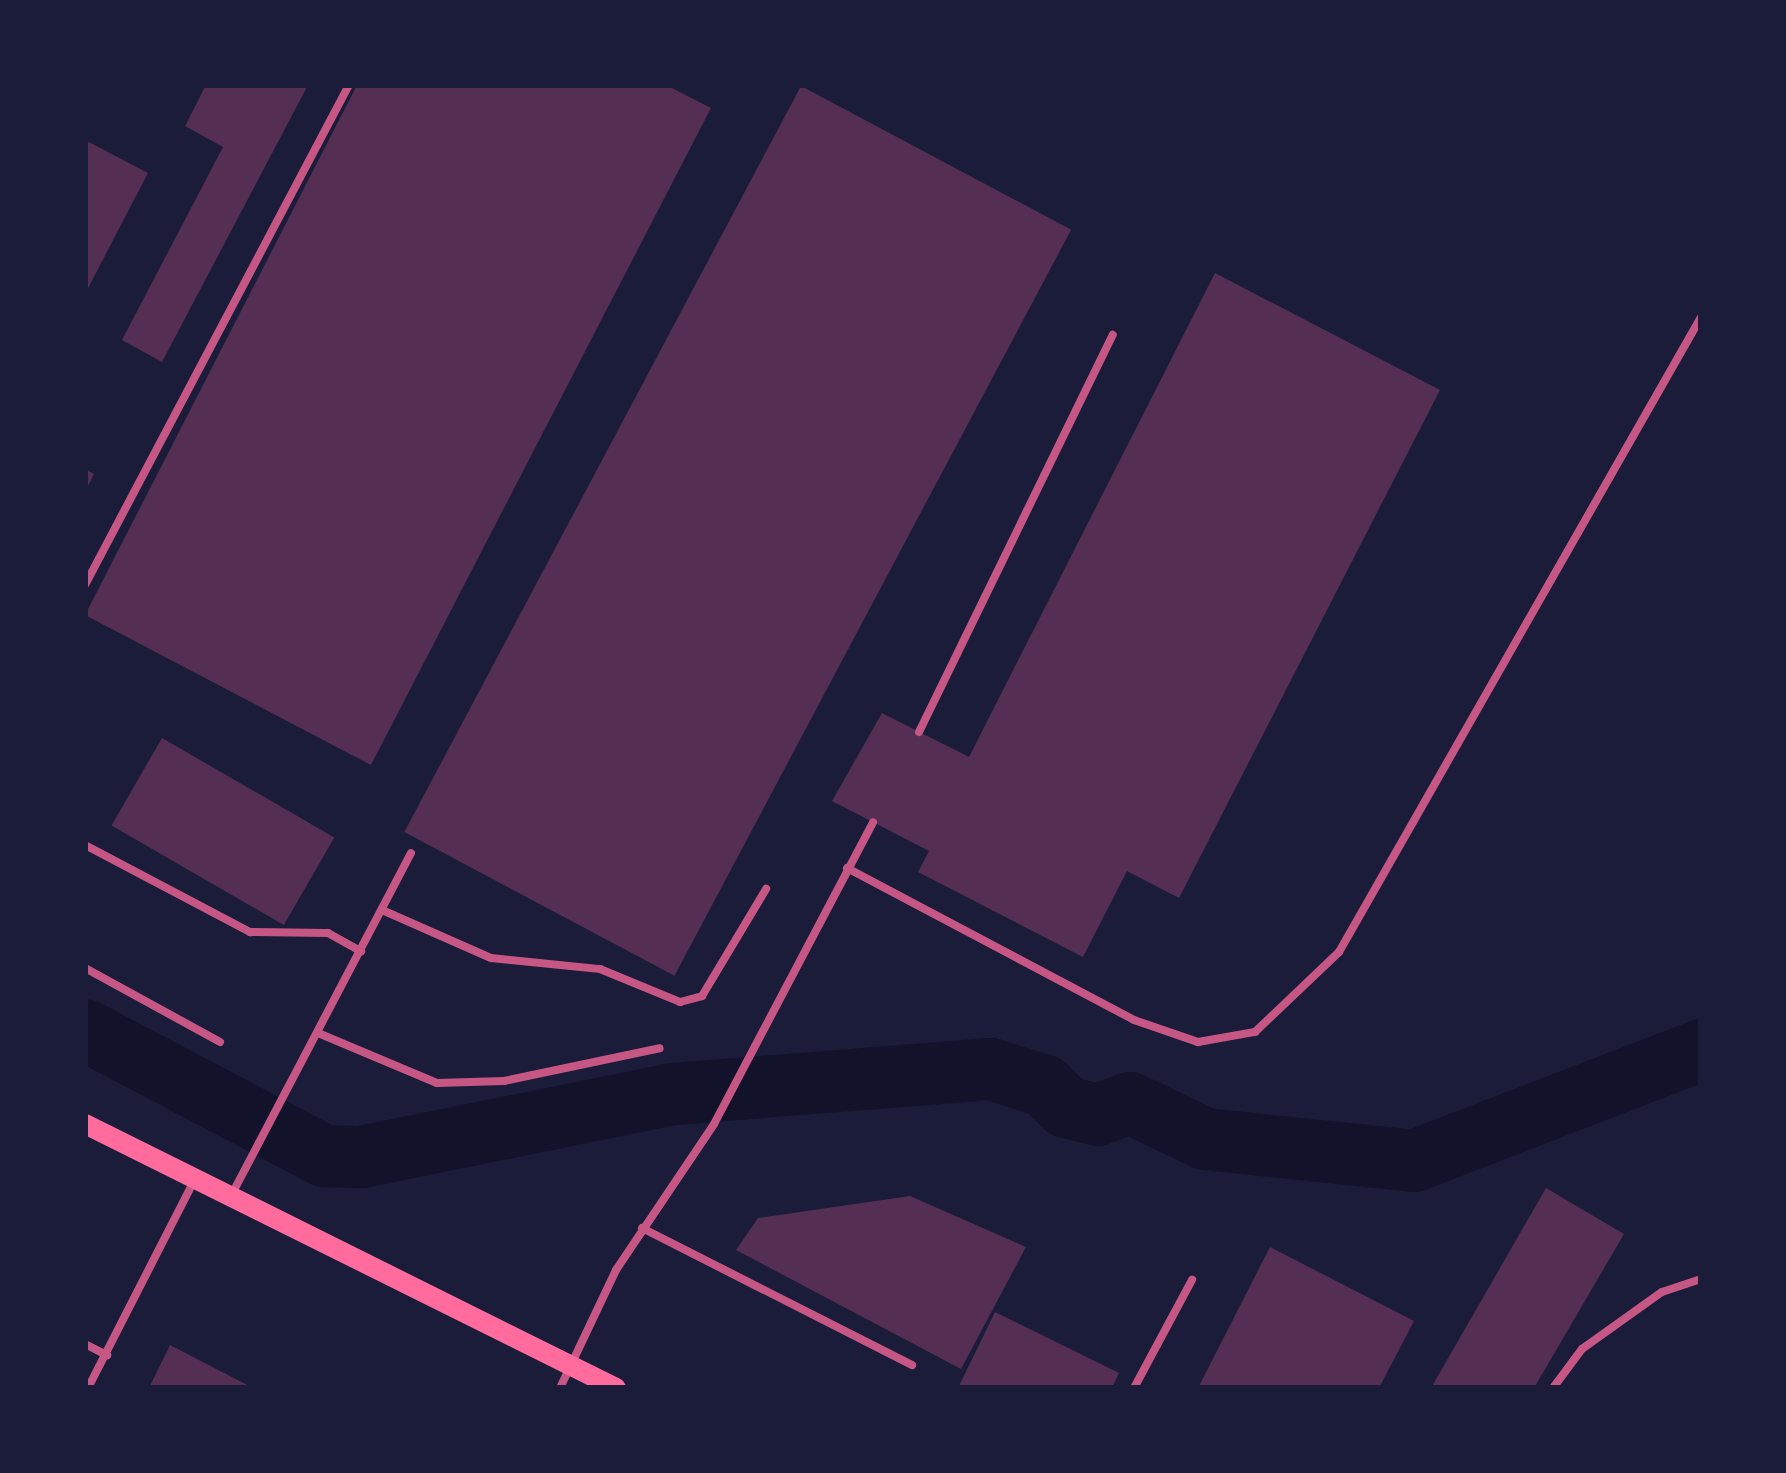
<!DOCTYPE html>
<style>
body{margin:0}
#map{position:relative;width:1786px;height:1473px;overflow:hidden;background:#1b1b3a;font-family:"Noto Sans",sans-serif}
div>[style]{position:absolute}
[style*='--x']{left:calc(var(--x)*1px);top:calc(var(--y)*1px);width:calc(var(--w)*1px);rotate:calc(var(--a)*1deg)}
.river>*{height:62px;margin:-31px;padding:0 31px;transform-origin:31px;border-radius:31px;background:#12122b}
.building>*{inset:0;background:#542f53;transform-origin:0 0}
.service>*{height:8px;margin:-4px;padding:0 4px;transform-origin:4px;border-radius:4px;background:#c65784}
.secondary>*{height:20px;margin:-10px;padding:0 10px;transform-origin:10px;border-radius:10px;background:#ff6b9d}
span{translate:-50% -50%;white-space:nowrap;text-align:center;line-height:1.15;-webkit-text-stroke:8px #1b1b3a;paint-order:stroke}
.frame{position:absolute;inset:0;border:88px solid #1b1b3a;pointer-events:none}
</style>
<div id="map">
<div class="river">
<div style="--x:85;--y:1030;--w:270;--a:27.8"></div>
<div style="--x:324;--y:1156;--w:37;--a:2"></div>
<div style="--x:361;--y:1157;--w:318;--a:-11.4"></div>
<div style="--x:673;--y:1094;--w:319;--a:-4.5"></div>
<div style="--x:991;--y:1069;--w:57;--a:17.5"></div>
<div style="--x:1045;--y:1086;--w:30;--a:45"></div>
<div style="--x:1066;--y:1107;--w:32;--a:14"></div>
<div style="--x:1097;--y:1115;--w:35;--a:-20"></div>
<div style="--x:1130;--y:1103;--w:83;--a:25.6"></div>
<div style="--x:1205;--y:1139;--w:210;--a:6"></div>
<div style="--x:1414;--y:1161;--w:308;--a:-21.1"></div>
</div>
<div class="building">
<div style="clip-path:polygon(206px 85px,308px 85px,162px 362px,122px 340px,223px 147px,185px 126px)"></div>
<div style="clip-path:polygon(357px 85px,666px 85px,711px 108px,371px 765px,85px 615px)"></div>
<div style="left:801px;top:86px;width:306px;height:845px;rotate:28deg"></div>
<div style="clip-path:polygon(85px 140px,148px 173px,85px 294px)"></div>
<div style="clip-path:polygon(1215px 273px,1440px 390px,1179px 898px,1127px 871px,1083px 957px,918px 872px,929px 851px,832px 801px,882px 713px,969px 757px)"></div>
<div style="clip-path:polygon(85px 469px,94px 474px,85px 492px)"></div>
<div style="left:162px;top:738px;width:199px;height:101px;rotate:30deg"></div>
<div style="clip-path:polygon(1546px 1188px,1624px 1234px,1534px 1388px,1431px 1388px)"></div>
<div style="clip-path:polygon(910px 1196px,1026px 1247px,961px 1369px,736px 1250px,758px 1218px)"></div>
<div style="clip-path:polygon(1270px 1247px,1414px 1321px,1379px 1388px,1198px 1388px)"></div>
<div style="clip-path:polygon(995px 1312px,1119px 1373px,1112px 1388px,958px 1388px)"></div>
<div style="clip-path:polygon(170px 1345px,253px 1388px,149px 1388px)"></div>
</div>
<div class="service">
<div style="--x:85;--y:585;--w:565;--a:-62.17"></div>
<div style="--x:919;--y:732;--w:442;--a:-64"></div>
<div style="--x:85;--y:845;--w:187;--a:27.8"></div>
<div style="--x:250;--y:932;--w:78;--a:0.7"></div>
<div style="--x:328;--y:933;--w:38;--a:29"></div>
<div style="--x:847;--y:868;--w:325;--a:27.9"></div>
<div style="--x:1134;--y:1020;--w:68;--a:19"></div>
<div style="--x:1198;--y:1042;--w:58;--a:-10"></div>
<div style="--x:1255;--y:1032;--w:116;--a:-43.6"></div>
<div style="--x:1339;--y:952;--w:731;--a:-60.31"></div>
<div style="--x:382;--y:910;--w:119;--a:23.8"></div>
<div style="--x:491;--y:958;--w:110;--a:5.8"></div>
<div style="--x:600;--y:969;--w:87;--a:22.4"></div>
<div style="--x:680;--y:1002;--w:23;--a:-15"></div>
<div style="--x:702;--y:996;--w:125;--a:-59.1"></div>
<div style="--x:85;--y:968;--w:154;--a:28.7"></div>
<div style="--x:318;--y:1033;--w:129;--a:22.8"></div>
<div style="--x:437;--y:1083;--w:67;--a:-1.7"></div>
<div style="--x:504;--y:1081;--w:159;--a:-11.9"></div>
<div style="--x:232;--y:1194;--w:385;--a:-62.3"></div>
<div style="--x:642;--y:1228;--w:303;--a:26.9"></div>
<div style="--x:85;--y:1344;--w:25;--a:27"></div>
<div style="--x:88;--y:1388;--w:235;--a:-62.9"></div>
<div style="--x:560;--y:1388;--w:131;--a:-64.6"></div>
<div style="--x:616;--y:1270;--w:176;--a:-56.1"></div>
<div style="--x:714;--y:1124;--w:341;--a:-62.2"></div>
<div style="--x:1134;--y:1388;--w:123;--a:-61.8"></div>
<div style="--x:1553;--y:1388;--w:49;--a:-53.4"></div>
<div style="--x:1582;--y:1349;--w:98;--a:-35.5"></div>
<div style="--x:1662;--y:1292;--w:41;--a:-18.4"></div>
</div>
<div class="secondary">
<div style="--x:85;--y:1124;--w:593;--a:26.44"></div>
</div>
<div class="frame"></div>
</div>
